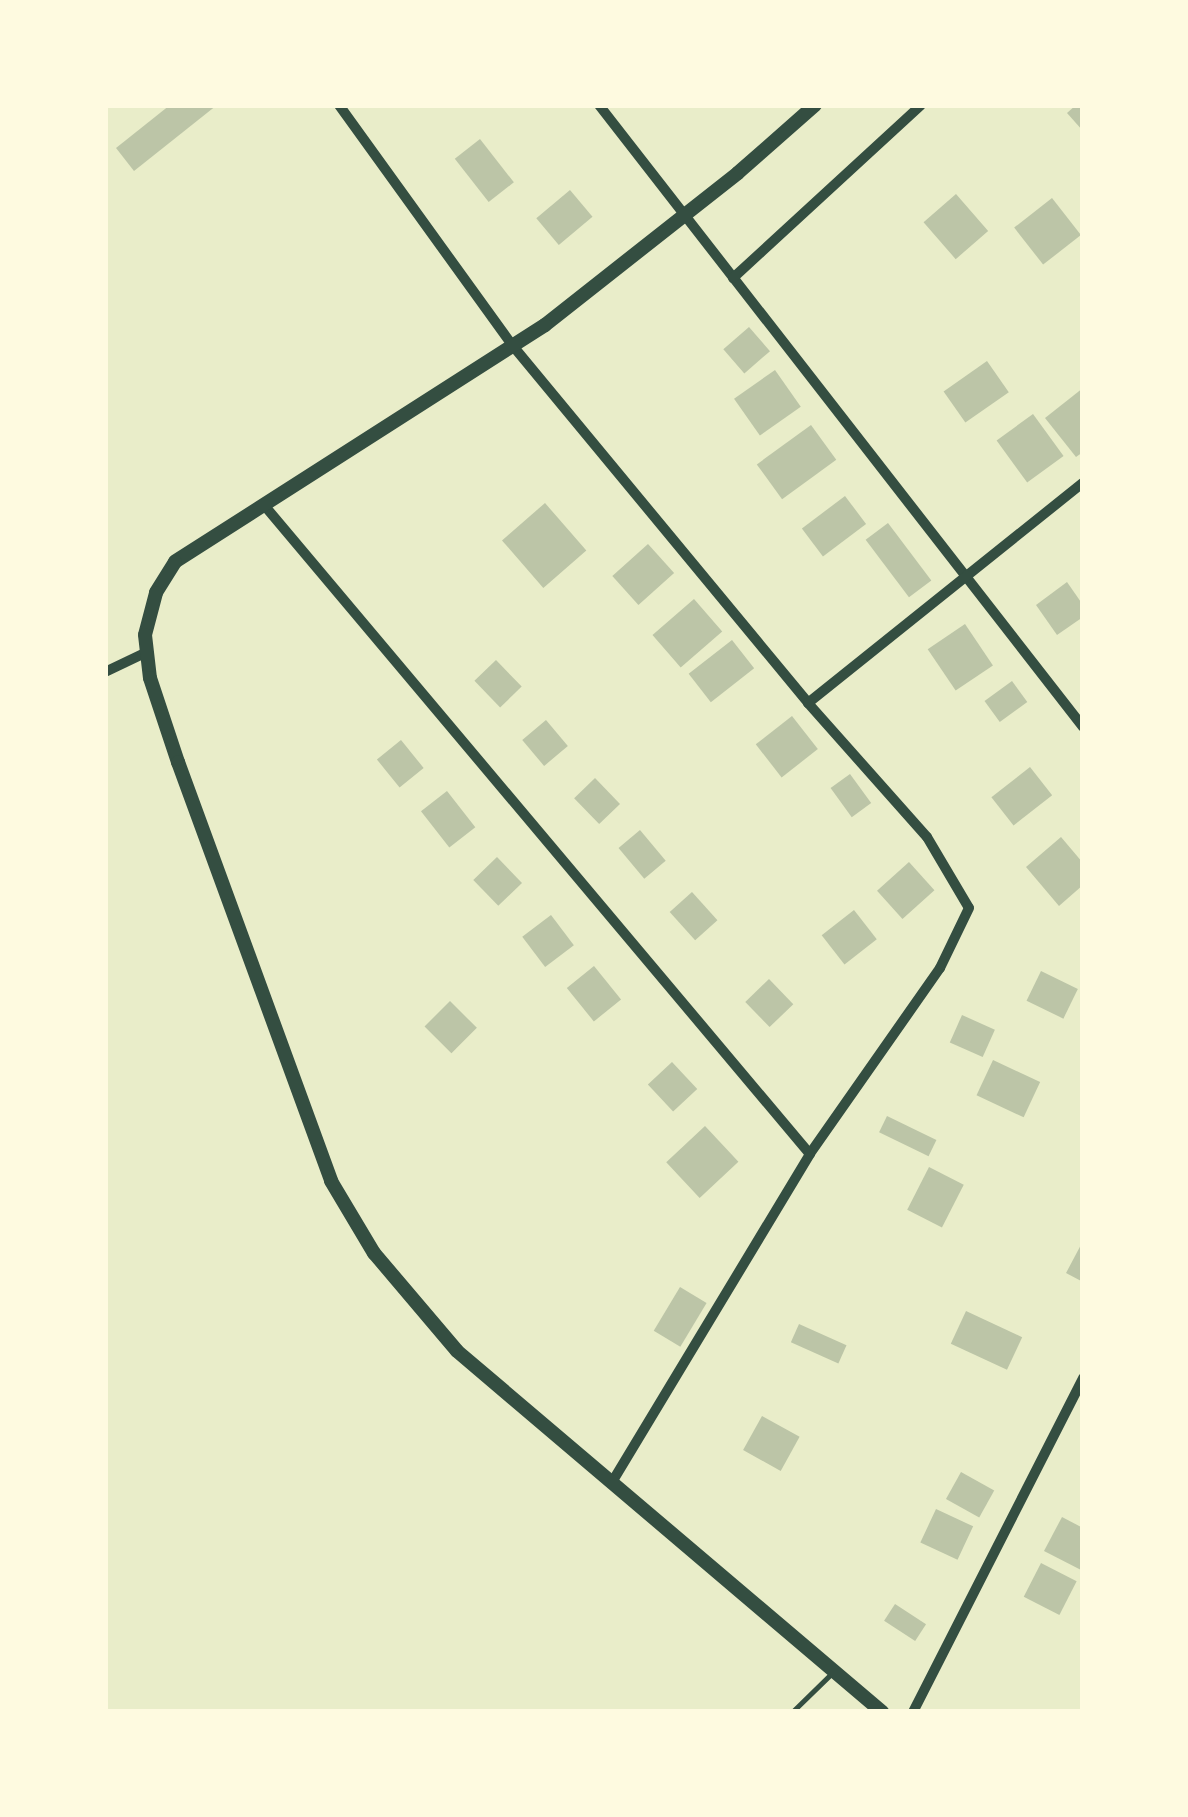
<!DOCTYPE html>
<style>
body{margin:0}
#map{position:relative;width:1188px;height:1817px;overflow:hidden;background:#e9edc9;font-family:Barlow,sans-serif}
div>[style]{position:absolute}
[style*='--x']{left:calc(var(--x)*1px);top:calc(var(--y)*1px);width:calc(var(--w)*1px);rotate:calc(var(--a)*1deg)}
.building>*{inset:0;background:#bcc5a7;transform-origin:0 0}
.service>*{height:5px;margin:-2.5px;padding:0 2.5px;transform-origin:2.5px;border-radius:2.5px;background:#344e41}
.minor>*{height:10px;margin:-5px;padding:0 5px;transform-origin:5px;border-radius:5px;background:#344e41}
.tertiary>*{height:14px;margin:-7px;padding:0 7px;transform-origin:7px;border-radius:7px;background:#344e41}
span{translate:-50% -50%;white-space:nowrap;text-align:center;line-height:1.15;-webkit-text-stroke:8px #fefae0;paint-order:stroke}
.frame{position:absolute;inset:0;border:108px solid #fefae0;pointer-events:none}
</style>
<div id="map">
<div class="building">
<div style="clip-path:polygon(170px 105px,217px 105px,134px 171px,116px 148px)"></div>
<div style="clip-path:polygon(1076px 105px,1083px 105px,1083px 131px,1067px 113px)"></div>
<div style="left:480px;top:139px;width:55px;height:32px;rotate:52deg"></div>
<div style="left:570px;top:190px;width:35px;height:44px;rotate:50deg"></div>
<div style="left:956px;top:194px;width:49px;height:43px;rotate:49deg"></div>
<div style="left:1052px;top:198px;width:47px;height:48px;rotate:52deg"></div>
<div style="left:749px;top:327px;width:32px;height:34px;rotate:49deg"></div>
<div style="left:987px;top:361px;width:38px;height:53px;rotate:55deg"></div>
<div style="left:775px;top:370px;width:45px;height:50px;rotate:55deg"></div>
<div style="clip-path:polygon(1083px 388px,1083px 452px,1076px 457px,1045px 418px)"></div>
<div style="left:1033px;top:414px;width:52px;height:45px;rotate:54deg"></div>
<div style="left:811px;top:425px;width:43px;height:67px;rotate:54deg"></div>
<div style="left:845px;top:496px;width:35px;height:54px;rotate:53deg"></div>
<div style="left:545px;top:503px;width:63px;height:57px;rotate:49deg"></div>
<div style="left:888px;top:523px;width:72px;height:28px;rotate:53deg"></div>
<div style="left:648px;top:544px;width:39px;height:48px;rotate:48deg"></div>
<div style="clip-path:polygon(1067px 582px,1083px 605px,1083px 617px,1057px 635px,1036px 605px)"></div>
<div style="left:694px;top:599px;width:43px;height:55px;rotate:49deg"></div>
<div style="left:965px;top:624px;width:50px;height:45px;rotate:56deg"></div>
<div style="left:732px;top:640px;width:36px;height:55px;rotate:52deg"></div>
<div style="left:496px;top:660px;width:37px;height:30px;rotate:46deg"></div>
<div style="left:1012px;top:681px;width:26px;height:34px;rotate:54deg"></div>
<div style="left:792px;top:716px;width:42px;height:46px;rotate:52deg"></div>
<div style="left:546px;top:720px;width:34px;height:31px;rotate:50deg"></div>
<div style="left:401px;top:740px;width:36px;height:31px;rotate:51deg"></div>
<div style="left:1030px;top:767px;width:36px;height:49px;rotate:52deg"></div>
<div style="left:850px;top:774px;width:36px;height:24px;rotate:54deg"></div>
<div style="left:595px;top:778px;width:36px;height:29px;rotate:46deg"></div>
<div style="left:447px;top:791px;width:46px;height:33px;rotate:52deg"></div>
<div style="left:640px;top:830px;width:40px;height:28px;rotate:50deg"></div>
<div style="clip-path:polygon(1061px 837px,1083px 863px,1083px 885px,1059px 906px,1026px 867px)"></div>
<div style="left:497px;top:857px;width:36px;height:33px;rotate:46deg"></div>
<div style="left:909px;top:862px;width:38px;height:43px;rotate:48deg"></div>
<div style="left:692px;top:892px;width:38px;height:30px;rotate:48deg"></div>
<div style="left:854px;top:910px;width:37px;height:41px;rotate:52deg"></div>
<div style="left:551px;top:915px;width:38px;height:36px;rotate:53deg"></div>
<div style="left:594px;top:966px;width:43px;height:35px;rotate:51deg"></div>
<div style="left:1041px;top:971px;width:41px;height:33px;rotate:26deg"></div>
<div style="left:769px;top:979px;width:35px;height:33px;rotate:46deg"></div>
<div style="left:450px;top:1001px;width:38px;height:36px;rotate:45deg"></div>
<div style="left:962px;top:1015px;width:36px;height:30px;rotate:24deg"></div>
<div style="left:993px;top:1060px;width:52px;height:39px;rotate:25deg"></div>
<div style="left:672px;top:1062px;width:37px;height:33px;rotate:47deg"></div>
<div style="left:887px;top:1116px;width:55px;height:18px;rotate:26deg"></div>
<div style="left:705px;top:1126px;width:49px;height:53px;rotate:47deg"></div>
<div style="left:929px;top:1167px;width:39px;height:48px;rotate:27deg"></div>
<div style="clip-path:polygon(1083px 1241px,1083px 1282px,1066px 1273px)"></div>
<div style="left:680px;top:1287px;width:31px;height:51px;rotate:31deg"></div>
<div style="left:966px;top:1311px;width:62px;height:36px;rotate:25deg"></div>
<div style="left:799px;top:1324px;width:52px;height:20px;rotate:24deg"></div>
<div style="left:762px;top:1416px;width:43px;height:39px;rotate:29deg"></div>
<div style="left:961px;top:1472px;width:38px;height:31px;rotate:29deg"></div>
<div style="left:936px;top:1509px;width:41px;height:37px;rotate:25deg"></div>
<div style="clip-path:polygon(1062px 1517px,1083px 1528px,1083px 1571px,1044px 1551px)"></div>
<div style="left:1041px;top:1563px;width:40px;height:38px;rotate:27deg"></div>
<div style="left:895px;top:1604px;width:37px;height:20px;rotate:33deg"></div>
</div>
<div class="service">
<div style="--x:792;--y:1712;--w:56;--a:-44.3"></div>
</div>
<div class="minor">
<div style="--x:339;--y:105;--w:297;--a:54.2"></div>
<div style="--x:513;--y:346;--w:463;--a:50.4"></div>
<div style="--x:808;--y:703;--w:179;--a:48.4"></div>
<div style="--x:927;--y:837;--w:82;--a:59.4"></div>
<div style="--x:969;--y:908;--w:67;--a:115.8"></div>
<div style="--x:940;--y:968;--w:227;--a:125"></div>
<div style="--x:810;--y:1154;--w:385;--a:121.1"></div>
<div style="--x:599;--y:105;--w:788;--a:52.11"></div>
<div style="--x:733;--y:278;--w:255;--a:-42.6"></div>
<div style="--x:264;--y:505;--w:848;--a:49.93"></div>
<div style="--x:105;--y:672;--w:47;--a:-25.5"></div>
<div style="--x:808;--y:703;--w:352;--a:-38.7"></div>
<div style="--x:913;--y:1712;--w:375;--a:-63"></div>
</div>
<div class="tertiary">
<div style="--x:815;--y:105;--w:103;--a:138.6"></div>
<div style="--x:738;--y:173;--w:246;--a:141.8"></div>
<div style="--x:545;--y:325;--w:439;--a:147.4"></div>
<div style="--x:175;--y:562;--w:36;--a:122"></div>
<div style="--x:156;--y:593;--w:43;--a:104.7"></div>
<div style="--x:145;--y:635;--w:43;--a:83.4"></div>
<div style="--x:150;--y:678;--w:89;--a:71.6"></div>
<div style="--x:178;--y:762;--w:446;--a:69.9"></div>
<div style="--x:331;--y:1181;--w:84;--a:59.2"></div>
<div style="--x:374;--y:1253;--w:128;--a:49.7"></div>
<div style="--x:457;--y:1351;--w:558;--a:40.34"></div>
</div>
<div class="frame"></div>
</div>
